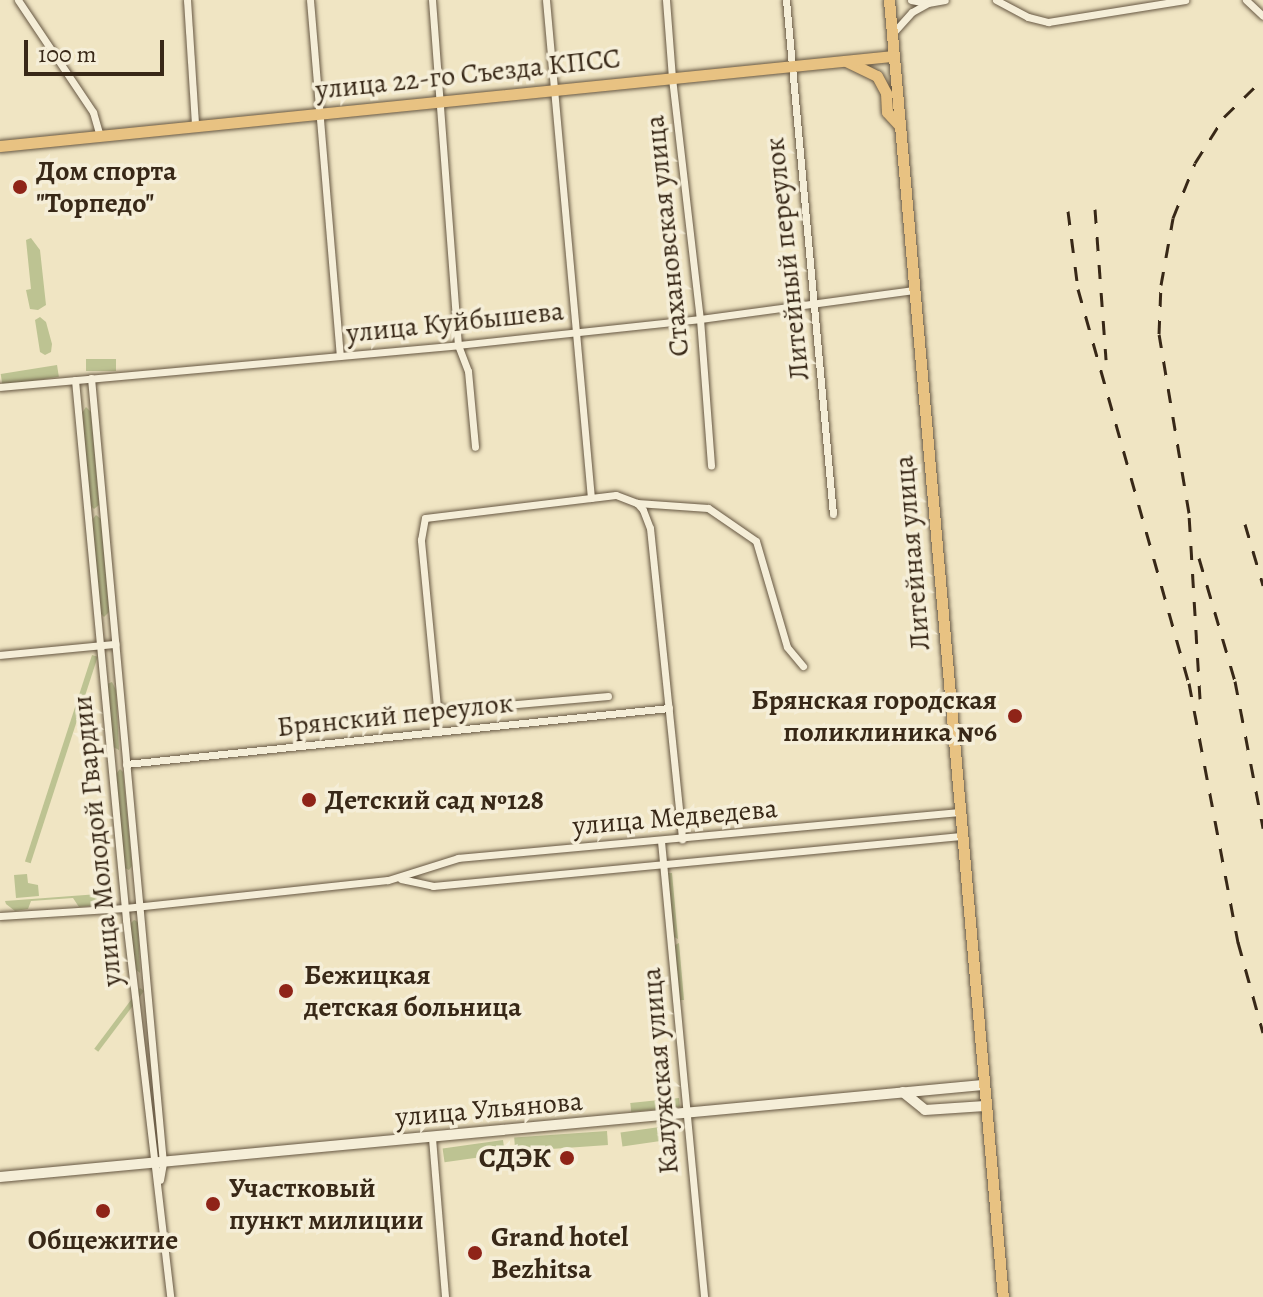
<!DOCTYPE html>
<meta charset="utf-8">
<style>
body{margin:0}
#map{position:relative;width:1263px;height:1297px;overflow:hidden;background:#f0e5c3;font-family:Alegreya,serif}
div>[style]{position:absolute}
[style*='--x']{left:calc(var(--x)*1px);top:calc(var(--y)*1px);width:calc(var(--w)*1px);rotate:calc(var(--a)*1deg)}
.green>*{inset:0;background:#bdc392;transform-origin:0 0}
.roads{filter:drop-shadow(0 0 2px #665742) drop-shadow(0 0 2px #665742)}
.minor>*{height:7px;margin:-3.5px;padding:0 3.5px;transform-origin:3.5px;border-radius:3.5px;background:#f5eed8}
.secondary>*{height:10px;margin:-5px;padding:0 5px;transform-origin:5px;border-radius:5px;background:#f5eed8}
.primary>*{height:11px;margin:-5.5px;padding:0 5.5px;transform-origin:5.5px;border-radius:5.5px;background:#e8c282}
.rail>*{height:3px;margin-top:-1.5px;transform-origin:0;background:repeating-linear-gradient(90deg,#382817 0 14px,transparent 0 28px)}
.dots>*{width:22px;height:22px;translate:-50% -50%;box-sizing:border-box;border:4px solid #f5eed8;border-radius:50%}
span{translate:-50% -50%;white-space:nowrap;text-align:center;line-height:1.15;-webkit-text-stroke:7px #f5eed8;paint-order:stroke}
.street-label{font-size:28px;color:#382817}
.poi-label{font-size:28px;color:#382817;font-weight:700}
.left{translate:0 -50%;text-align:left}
.right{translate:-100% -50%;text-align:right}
.scale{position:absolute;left:24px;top:40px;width:140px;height:36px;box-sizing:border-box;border:4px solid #382817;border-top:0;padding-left:10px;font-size:24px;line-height:28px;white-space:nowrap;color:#382817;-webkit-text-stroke:6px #f5eed8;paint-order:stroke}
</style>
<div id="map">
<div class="green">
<div style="clip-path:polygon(31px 238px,40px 250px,46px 305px,38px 310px,30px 309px,26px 290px,31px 289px,26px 240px)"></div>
<div style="clip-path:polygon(40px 317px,46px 322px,52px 344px,51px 352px,45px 355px,40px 352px,35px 320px)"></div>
<div style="left:116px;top:359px;width:12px;height:30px;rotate:90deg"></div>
<div style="left:57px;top:365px;width:12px;height:57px;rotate:81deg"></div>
<div style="clip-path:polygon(86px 407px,91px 412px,99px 505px,94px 509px,90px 505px,82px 413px)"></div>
<div style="clip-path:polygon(96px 515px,101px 519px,109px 612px,104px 617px,100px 613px,92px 520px)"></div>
<div style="left:92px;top:655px;width:6px;height:217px;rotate:18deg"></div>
<div style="clip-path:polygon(112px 682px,116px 690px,119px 750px,113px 747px,107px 684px)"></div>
<div style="clip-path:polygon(120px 769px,123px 772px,132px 866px,129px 870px,124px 868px,116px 774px)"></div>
<div style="clip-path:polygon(667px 873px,672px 873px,678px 939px,672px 936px)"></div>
<div style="clip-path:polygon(27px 874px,28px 883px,38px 885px,39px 896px,16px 898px,14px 875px)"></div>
<div style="clip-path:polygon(112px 893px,114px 904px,79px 907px,73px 898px,31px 901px,28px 909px,15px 911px,6px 904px,5px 901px)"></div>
<div style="clip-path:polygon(134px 920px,138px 922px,140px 973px,134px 968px,130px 924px)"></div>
<div style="clip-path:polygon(679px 943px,684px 1000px,680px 1000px,673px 946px)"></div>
<div style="left:140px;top:988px;width:5px;height:76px;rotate:37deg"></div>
<div style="left:679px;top:1098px;width:9px;height:49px;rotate:84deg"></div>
<div style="left:674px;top:1125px;width:14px;height:54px;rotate:82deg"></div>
<div style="left:607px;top:1131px;width:14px;height:93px;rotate:86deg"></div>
<div style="left:503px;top:1140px;width:14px;height:61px;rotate:82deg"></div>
</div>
<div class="roads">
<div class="minor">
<div style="--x:18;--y:0;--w:135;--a:56.2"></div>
<div style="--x:93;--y:112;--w:25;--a:74"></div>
<div style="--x:187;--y:0;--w:125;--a:86.3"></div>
<div style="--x:310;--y:0;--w:357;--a:85.2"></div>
<div style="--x:432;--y:0;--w:346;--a:85.7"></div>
<div style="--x:458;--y:345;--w:28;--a:69"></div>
<div style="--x:468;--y:371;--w:76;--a:84.7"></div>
<div style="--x:546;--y:0;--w:500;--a:84.84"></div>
<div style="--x:666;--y:0;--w:78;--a:85.6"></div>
<div style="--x:672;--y:78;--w:243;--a:83.4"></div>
<div style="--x:700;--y:319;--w:147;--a:85.7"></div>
<div style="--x:786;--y:0;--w:516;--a:84.78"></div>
<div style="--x:911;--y:0;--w:15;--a:11"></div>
<div style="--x:996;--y:0;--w:36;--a:28"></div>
<div style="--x:1028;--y:17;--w:21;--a:14"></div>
<div style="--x:1048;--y:22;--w:139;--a:-9.1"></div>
<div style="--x:1246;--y:0;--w:23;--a:43"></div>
<div style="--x:893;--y:33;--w:28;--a:-48"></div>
<div style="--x:912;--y:12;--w:18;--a:-29"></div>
<div style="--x:928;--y:3;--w:17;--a:-10"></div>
<div style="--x:91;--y:378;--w:788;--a:84.76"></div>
<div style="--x:163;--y:1163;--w:17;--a:100"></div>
<div style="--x:75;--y:380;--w:542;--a:84.6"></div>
<div style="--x:126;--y:920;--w:380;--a:83.3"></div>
<div style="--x:0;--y:387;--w:460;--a:-5.2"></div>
<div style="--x:458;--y:345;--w:243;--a:-6.1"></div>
<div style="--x:700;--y:319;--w:216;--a:-7.7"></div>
<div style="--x:637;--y:503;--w:71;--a:4"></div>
<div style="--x:708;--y:508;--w:58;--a:34.5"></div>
<div style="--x:756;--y:541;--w:110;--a:73.7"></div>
<div style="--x:787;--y:647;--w:25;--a:50"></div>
<div style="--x:0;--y:655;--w:116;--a:-5.5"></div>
<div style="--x:608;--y:696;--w:160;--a:175"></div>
<div style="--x:449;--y:710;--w:12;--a:-166"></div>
<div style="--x:437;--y:707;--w:168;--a:-95.5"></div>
<div style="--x:421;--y:540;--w:22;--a:-80"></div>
<div style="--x:425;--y:518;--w:192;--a:-6.9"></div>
<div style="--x:616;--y:495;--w:22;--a:21"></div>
<div style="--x:637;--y:503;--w:9;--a:49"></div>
<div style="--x:643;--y:510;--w:19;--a:69"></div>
<div style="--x:650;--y:528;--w:313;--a:84.1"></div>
<div style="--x:126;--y:764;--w:546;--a:-5.89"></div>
<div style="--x:661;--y:841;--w:458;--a:84.6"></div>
<div style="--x:401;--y:879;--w:33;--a:12"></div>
<div style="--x:433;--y:886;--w:530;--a:-5.41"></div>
<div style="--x:0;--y:916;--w:125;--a:-3.7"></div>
<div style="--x:125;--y:908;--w:264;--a:-6.1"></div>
<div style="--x:388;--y:880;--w:73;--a:-17.4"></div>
<div style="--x:458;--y:858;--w:503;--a:-5.25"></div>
<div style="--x:432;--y:1138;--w:160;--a:85.3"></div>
</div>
<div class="secondary">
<div style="--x:903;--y:1092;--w:28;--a:39"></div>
<div style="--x:925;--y:1110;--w:60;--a:-3.8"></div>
<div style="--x:0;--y:1177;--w:987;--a:-5.35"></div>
</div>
<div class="primary">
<div style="--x:889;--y:0;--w:1302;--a:84.98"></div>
<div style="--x:846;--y:61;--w:34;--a:26"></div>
<div style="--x:877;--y:76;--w:19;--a:62"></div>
<div style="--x:886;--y:93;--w:19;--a:87"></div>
<div style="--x:887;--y:112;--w:18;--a:47"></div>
<div style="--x:0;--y:146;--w:898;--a:-5.76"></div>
</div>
</div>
<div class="rail">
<div style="--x:1095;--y:209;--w:151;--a:85.8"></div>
<div style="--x:1068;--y:211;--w:79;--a:82.7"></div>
<div style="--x:1078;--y:289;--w:409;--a:74.3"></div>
<div style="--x:1189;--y:683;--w:264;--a:79.3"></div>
<div style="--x:1238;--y:942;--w:94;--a:74.6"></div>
<div style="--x:1245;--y:524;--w:64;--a:73.6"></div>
<div style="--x:1199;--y:558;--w:128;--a:73.7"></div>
<div style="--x:1235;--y:681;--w:150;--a:79.2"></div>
<div style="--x:1200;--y:699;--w:186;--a:-93.4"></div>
<div style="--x:1189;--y:513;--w:181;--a:-99.5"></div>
<div style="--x:1159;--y:334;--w:49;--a:-87.7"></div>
<div style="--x:1161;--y:285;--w:68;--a:-79.8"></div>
<div style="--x:1173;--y:218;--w:59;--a:-68.2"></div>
<div style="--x:1195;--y:163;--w:54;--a:-57.8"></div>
<div style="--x:1224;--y:117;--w:54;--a:-44.3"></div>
</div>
<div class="dots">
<div style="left:20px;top:187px;background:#8f2418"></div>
<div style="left:1015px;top:716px;background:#8f2418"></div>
<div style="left:309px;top:800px;background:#8f2418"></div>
<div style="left:286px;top:991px;background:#8f2418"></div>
<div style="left:567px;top:1158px;background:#8f2418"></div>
<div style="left:213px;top:1204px;background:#8f2418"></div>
<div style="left:103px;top:1211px;background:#8f2418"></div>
<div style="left:475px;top:1253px;background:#8f2418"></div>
</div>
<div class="street-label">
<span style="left:468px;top:74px;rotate:-6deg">улица 22-го Съезда КПСС</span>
<span style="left:667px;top:236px;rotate:-96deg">Стахановская улица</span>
<span style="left:787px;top:259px;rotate:-96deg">Литейный переулок</span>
<span style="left:455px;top:322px;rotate:-6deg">улица Куйбышева</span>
<span style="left:912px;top:553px;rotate:-95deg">Литейная улица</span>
<span style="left:395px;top:715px;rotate:-6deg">Брянский переулок</span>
<span style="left:675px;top:817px;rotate:-5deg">улица Медведева</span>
<span style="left:97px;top:841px;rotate:-96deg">улица Молодой Гвардии</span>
<span style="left:660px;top:1071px;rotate:-95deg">Калужская улица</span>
<span style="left:489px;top:1109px;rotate:-5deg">улица Ульянова</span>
</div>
<div class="poi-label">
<span class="left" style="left:36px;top:187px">Дом спорта<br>"Торпедо"</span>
<span class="right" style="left:997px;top:716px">Брянская городская<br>поликлиника №6</span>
<span class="left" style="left:325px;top:800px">Детский сад №128</span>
<span class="left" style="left:304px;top:991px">Бежицкая<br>детская больница</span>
<span class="right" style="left:551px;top:1158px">СДЭК</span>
<span class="left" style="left:229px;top:1204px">Участковый<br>пункт милиции</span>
<span class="left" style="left:491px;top:1253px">Grand hotel<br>Bezhitsa</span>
<span style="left:103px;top:1240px">Общежитие</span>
</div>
<div class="scale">100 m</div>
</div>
